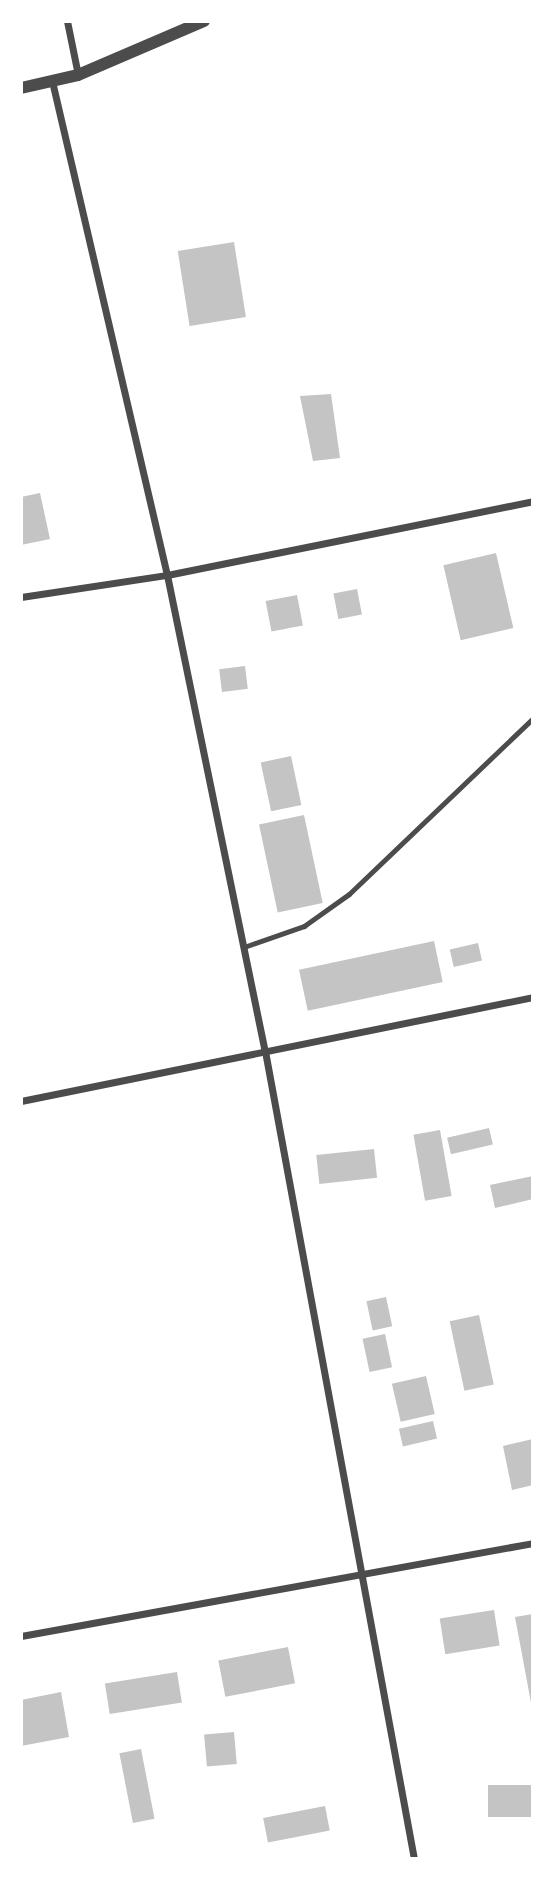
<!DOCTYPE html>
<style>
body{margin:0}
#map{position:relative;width:554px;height:1880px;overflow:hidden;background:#fff;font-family:Roboto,sans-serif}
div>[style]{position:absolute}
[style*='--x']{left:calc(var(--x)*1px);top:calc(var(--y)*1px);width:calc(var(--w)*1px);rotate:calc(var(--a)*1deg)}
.building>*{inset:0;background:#c4c4c4;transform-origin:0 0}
.service>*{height:5px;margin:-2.5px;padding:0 2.5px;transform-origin:2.5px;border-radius:2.5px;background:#4c4c4c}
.minor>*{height:7px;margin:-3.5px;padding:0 3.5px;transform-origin:3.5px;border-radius:3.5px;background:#4c4c4c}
.tertiary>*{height:12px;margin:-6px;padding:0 6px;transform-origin:6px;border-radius:6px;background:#4c4c4c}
span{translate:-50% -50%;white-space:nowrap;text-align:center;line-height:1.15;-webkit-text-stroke:5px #fff;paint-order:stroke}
.frame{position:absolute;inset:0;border:23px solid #fff;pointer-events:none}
</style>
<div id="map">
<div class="building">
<div style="left:234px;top:242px;width:76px;height:57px;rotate:81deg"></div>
<div style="clip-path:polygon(331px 394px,340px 458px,313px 461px,300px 396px)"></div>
<div style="clip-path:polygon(40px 493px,50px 539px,21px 545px,21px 497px)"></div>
<div style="left:496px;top:553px;width:77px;height:54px;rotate:77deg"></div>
<div style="left:357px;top:589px;width:26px;height:24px;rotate:79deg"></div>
<div style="left:297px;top:595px;width:31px;height:32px;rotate:79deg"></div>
<div style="left:245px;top:666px;width:23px;height:26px;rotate:83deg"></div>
<div style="left:291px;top:756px;width:50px;height:31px;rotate:78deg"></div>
<div style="left:304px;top:815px;width:90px;height:46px;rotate:78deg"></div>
<div style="left:434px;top:941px;width:42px;height:138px;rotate:78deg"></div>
<div style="left:478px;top:943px;width:18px;height:29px;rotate:77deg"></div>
<div style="left:489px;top:1128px;width:17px;height:43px;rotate:77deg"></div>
<div style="left:440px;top:1130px;width:67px;height:27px;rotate:80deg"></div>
<div style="left:374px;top:1149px;width:29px;height:58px;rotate:84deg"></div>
<div style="clip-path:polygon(533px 1176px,533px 1199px,495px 1208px,490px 1185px)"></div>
<div style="left:386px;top:1297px;width:30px;height:20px;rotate:78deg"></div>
<div style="left:479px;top:1315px;width:71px;height:30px;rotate:78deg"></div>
<div style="left:385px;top:1334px;width:34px;height:23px;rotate:78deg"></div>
<div style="left:426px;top:1376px;width:39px;height:35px;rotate:77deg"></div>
<div style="left:433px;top:1421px;width:18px;height:35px;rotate:77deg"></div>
<div style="clip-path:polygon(533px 1439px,533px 1485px,512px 1490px,503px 1446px)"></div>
<div style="left:494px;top:1610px;width:36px;height:55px;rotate:81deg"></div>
<div style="clip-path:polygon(533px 1614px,533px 1708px,532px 1708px,515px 1617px)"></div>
<div style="left:288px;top:1647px;width:37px;height:71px;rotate:79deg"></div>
<div style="left:177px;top:1672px;width:31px;height:73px;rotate:81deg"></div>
<div style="clip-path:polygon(61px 1692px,69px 1737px,21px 1746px,21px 1700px)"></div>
<div style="left:234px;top:1732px;width:32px;height:30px;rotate:85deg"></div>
<div style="left:141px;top:1749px;width:71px;height:22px;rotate:79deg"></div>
<div style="left:533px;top:1785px;width:32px;height:45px;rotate:90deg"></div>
<div style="left:325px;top:1806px;width:25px;height:63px;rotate:79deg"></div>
</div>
<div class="service">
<div style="--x:244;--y:947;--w:64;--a:-19.3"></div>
<div style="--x:304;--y:926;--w:55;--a:-35.4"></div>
<div style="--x:349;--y:894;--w:255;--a:-43.7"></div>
</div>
<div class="minor">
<div style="--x:67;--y:21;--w:55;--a:78.5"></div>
<div style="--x:52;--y:81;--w:507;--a:76.9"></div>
<div style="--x:167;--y:575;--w:486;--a:78.4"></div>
<div style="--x:265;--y:1051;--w:822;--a:79.55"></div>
<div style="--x:21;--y:597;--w:148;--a:-8.6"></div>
<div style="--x:167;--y:575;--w:373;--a:-11.4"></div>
<div style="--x:21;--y:1101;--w:522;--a:-11.48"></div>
<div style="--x:21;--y:1636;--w:520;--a:-10.29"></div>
</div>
<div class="tertiary">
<div style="--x:21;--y:88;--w:58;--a:-12.8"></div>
<div style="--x:78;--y:75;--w:137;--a:-23.2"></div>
</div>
<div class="frame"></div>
</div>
